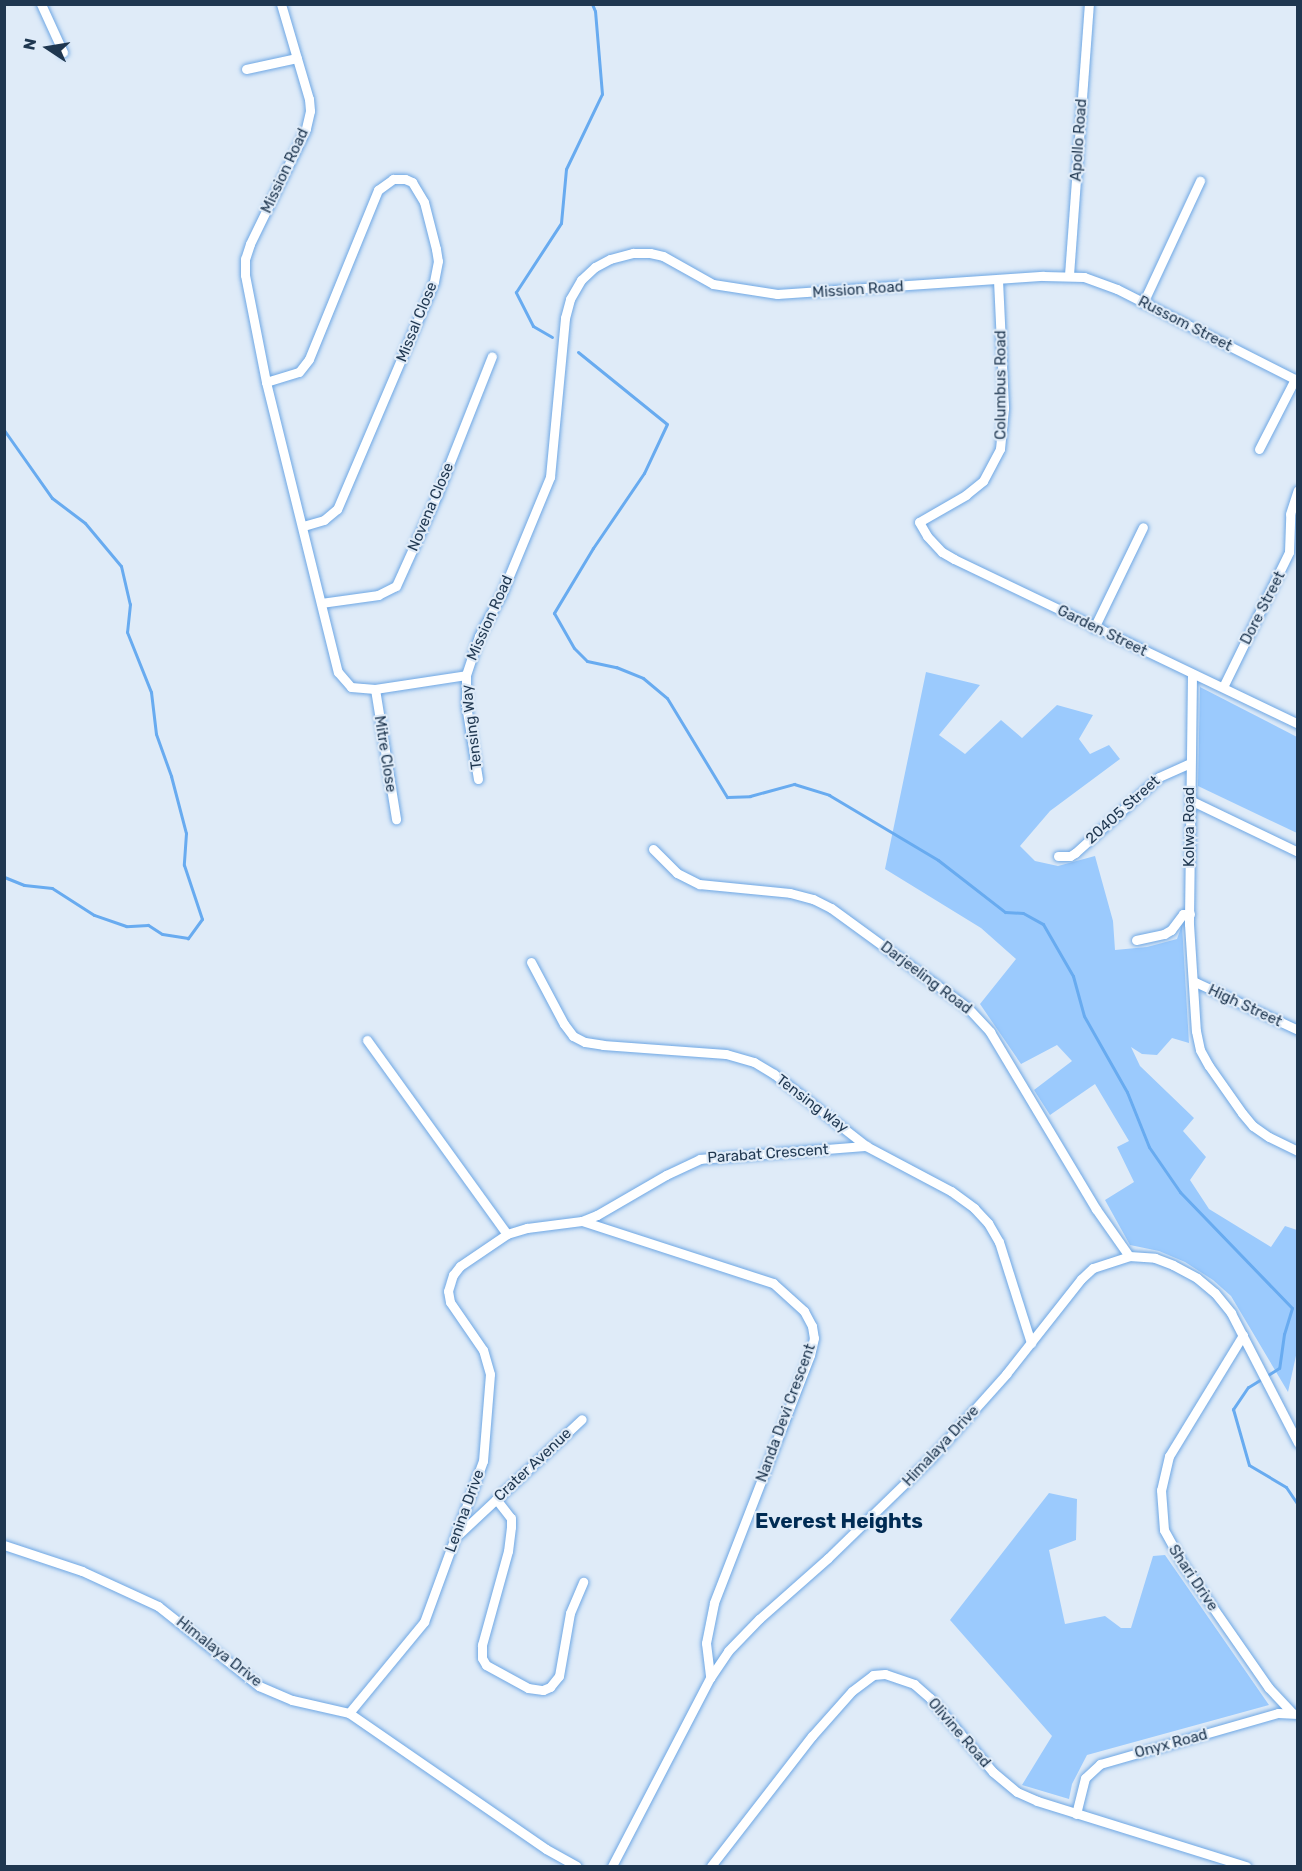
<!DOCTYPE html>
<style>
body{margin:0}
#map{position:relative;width:1302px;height:1871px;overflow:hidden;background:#dfebf8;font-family:Rubik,sans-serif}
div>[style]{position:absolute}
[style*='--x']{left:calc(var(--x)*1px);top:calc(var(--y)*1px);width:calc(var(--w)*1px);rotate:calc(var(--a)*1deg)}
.green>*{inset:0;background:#9bcafd}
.stream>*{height:3px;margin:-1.5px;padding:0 1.5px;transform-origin:1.5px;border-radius:1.5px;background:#68abf0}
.roads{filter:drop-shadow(0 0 2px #6ea7e4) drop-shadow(0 0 2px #6ea7e4)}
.minor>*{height:9px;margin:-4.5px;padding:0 4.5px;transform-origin:4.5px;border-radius:4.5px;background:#fff}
span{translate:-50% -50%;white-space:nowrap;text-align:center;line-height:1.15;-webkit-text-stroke:4.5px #dfebf8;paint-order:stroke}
.street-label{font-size:15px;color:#1f3750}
.district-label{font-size:21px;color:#002b53;font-weight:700}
.frame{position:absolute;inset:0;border:6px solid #1f3750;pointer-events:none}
.north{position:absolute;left:18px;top:18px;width:60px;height:60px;-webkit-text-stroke:4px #dfebf8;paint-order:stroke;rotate:282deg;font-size:16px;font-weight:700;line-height:24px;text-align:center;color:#1f3750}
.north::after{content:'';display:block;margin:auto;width:21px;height:27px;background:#1f3750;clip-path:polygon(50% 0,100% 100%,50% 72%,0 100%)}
</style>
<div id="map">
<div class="green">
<div style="clip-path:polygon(926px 672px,980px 685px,939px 735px,965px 754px,1001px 720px,1022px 738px,1057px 705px,1093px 715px,1079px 739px,1090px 754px,1109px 745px,1120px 759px,1050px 811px,1020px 846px,1035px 861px,1058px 866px,1095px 856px,1113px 921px,1115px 950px,1147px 947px,1177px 939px,1182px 925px,1189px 1043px,1172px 1038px,1157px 1055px,1142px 1054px,1131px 1047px,1140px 1066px,1194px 1118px,1183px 1131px,1206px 1157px,1190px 1180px,1209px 1209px,1271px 1247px,1285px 1226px,1297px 1230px,1297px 1351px,1288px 1392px,1231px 1296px,1213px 1280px,1185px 1262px,1159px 1251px,1130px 1245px,1105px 1200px,1134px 1182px,1117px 1147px,1129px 1141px,1095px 1084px,1050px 1115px,1034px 1090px,1072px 1061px,1057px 1045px,1021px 1064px,980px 1004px,1016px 959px,981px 928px,885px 869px)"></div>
<div style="clip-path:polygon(1200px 687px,1297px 737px,1297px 833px,1198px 786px)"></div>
<div style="clip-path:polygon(1049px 1493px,1077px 1499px,1076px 1540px,1049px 1550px,1065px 1624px,1105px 1616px,1121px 1628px,1131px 1628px,1153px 1556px,1165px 1555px,1269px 1705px,1087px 1755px,1072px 1784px,1069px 1799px,1022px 1785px,1052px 1736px,950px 1620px)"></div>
</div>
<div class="stream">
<div style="--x:552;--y:337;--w:22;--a:-150"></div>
<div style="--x:533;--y:326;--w:38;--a:-117"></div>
<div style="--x:516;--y:292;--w:82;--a:-56.9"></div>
<div style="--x:561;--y:223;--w:54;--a:-84.7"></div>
<div style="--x:566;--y:169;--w:83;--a:-64.4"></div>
<div style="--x:602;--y:94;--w:83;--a:-94.8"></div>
<div style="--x:595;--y:11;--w:8;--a:-113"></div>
<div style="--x:578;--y:352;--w:114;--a:39"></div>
<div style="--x:667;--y:424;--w:54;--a:115.1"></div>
<div style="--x:644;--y:473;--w:91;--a:124.2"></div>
<div style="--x:593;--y:548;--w:76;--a:121"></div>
<div style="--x:554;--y:613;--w:40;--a:60.3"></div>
<div style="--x:574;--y:648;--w:18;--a:45"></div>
<div style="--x:587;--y:661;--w:30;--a:12"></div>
<div style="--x:616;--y:667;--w:29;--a:22"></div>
<div style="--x:643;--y:678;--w:31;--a:40"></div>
<div style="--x:667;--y:698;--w:116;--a:58.8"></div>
<div style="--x:727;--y:797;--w:23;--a:-2"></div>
<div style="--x:750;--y:796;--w:46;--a:-15.3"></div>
<div style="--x:794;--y:784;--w:37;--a:17"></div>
<div style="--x:829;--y:795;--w:127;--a:30.8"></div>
<div style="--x:938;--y:860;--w:85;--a:37.8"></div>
<div style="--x:1005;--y:912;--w:18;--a:3"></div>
<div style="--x:1023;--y:913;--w:23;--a:29"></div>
<div style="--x:1043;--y:924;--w:60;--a:60"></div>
<div style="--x:1073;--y:976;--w:41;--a:74.6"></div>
<div style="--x:1084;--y:1016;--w:87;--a:60.5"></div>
<div style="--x:1127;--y:1092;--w:59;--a:68.2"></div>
<div style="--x:1149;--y:1147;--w:55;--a:55.4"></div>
<div style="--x:1180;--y:1192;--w:161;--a:46"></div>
<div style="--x:1292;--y:1308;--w:27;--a:107"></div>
<div style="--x:1284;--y:1334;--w:34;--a:98"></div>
<div style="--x:1279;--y:1368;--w:36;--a:148"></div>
<div style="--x:1248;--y:1387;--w:27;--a:124"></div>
<div style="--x:1233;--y:1409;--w:58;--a:74.1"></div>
<div style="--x:1249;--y:1465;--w:43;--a:30.7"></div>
<div style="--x:1286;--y:1487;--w:22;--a:56"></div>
<div style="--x:4;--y:430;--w:83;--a:54.8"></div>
<div style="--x:52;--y:498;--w:41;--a:37.1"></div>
<div style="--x:85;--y:523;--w:56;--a:50.1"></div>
<div style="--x:121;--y:566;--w:39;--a:77"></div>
<div style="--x:130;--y:604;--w:28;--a:96"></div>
<div style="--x:127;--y:632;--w:65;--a:68.2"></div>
<div style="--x:151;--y:692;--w:42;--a:83.2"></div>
<div style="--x:156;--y:734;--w:45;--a:70.3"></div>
<div style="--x:171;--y:776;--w:59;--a:75.3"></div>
<div style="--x:186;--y:833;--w:32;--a:94"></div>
<div style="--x:184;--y:865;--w:57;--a:71.6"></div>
<div style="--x:202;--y:919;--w:24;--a:126"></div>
<div style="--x:188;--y:938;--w:26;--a:-171"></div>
<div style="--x:162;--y:934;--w:17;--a:-147"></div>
<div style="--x:148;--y:925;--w:22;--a:177"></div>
<div style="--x:126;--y:926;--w:34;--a:-161"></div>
<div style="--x:94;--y:915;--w:50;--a:-147.3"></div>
<div style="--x:52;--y:888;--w:28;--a:-174"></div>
<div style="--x:24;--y:885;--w:22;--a:-158"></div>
</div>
<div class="roads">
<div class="minor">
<div style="--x:41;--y:4;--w:53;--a:65.4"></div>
<div style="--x:281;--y:4;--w:99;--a:73.6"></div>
<div style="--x:309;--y:99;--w:12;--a:85"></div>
<div style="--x:310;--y:111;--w:18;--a:103"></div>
<div style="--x:306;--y:129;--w:128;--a:116"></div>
<div style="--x:250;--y:244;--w:16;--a:108"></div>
<div style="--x:245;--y:259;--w:16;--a:90"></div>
<div style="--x:245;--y:275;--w:109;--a:78.9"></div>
<div style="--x:266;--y:382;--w:299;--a:76.1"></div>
<div style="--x:338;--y:672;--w:20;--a:49"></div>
<div style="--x:351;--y:687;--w:24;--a:5"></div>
<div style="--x:375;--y:689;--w:92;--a:-8.7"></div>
<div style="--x:466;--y:675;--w:41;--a:-71.6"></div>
<div style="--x:479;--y:636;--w:49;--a:-61.9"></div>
<div style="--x:502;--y:593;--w:126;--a:-67.5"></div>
<div style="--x:550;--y:477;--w:160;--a:-84.6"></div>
<div style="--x:565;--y:318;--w:20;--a:-75"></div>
<div style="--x:570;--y:299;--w:22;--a:-60"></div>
<div style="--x:581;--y:280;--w:19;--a:-43"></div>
<div style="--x:595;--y:267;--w:17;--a:-28"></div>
<div style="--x:610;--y:259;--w:24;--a:-15"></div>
<div style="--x:633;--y:253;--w:17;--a:0"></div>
<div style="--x:650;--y:253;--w:13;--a:13"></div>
<div style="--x:663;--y:256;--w:57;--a:29.2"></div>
<div style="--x:713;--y:284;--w:65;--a:8.9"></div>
<div style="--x:777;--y:294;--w:267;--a:-3.9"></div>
<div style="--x:1043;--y:276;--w:41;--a:1.4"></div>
<div style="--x:1084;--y:277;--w:35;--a:20"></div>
<div style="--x:1117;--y:289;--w:203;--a:26.9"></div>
<div style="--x:246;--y:69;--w:52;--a:-12.2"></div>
<div style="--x:1069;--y:275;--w:272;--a:-85.8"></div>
<div style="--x:998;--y:280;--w:128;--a:87.3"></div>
<div style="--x:1004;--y:408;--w:41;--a:95.6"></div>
<div style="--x:1000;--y:449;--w:36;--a:118"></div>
<div style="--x:983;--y:481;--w:22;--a:141"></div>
<div style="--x:966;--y:495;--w:54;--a:150.1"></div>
<div style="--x:919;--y:522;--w:16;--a:60"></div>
<div style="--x:927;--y:536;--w:22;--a:47"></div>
<div style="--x:942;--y:552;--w:14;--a:30"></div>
<div style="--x:954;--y:559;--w:382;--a:25.6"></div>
<div style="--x:1143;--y:303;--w:135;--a:-65"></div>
<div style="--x:266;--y:382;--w:34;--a:-17"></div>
<div style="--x:299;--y:372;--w:16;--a:-52"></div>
<div style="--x:309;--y:359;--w:183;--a:-67.8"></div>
<div style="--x:378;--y:190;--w:19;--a:-36"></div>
<div style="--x:393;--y:179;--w:12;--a:0"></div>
<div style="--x:405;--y:179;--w:8;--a:23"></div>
<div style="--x:412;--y:182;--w:23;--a:59"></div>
<div style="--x:424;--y:202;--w:49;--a:75.7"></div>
<div style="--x:436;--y:249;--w:12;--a:81"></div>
<div style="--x:438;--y:261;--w:21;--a:101"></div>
<div style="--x:434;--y:282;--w:247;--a:113.1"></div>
<div style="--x:337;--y:509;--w:17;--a:140"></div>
<div style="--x:324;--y:520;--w:22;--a:164"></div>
<div style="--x:1259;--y:449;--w:79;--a:-62.8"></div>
<div style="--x:321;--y:603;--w:58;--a:-8"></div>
<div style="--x:378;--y:595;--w:20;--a:-27"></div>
<div style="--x:396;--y:586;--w:100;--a:-65.7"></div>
<div style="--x:437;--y:495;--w:149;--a:-68.4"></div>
<div style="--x:1094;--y:628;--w:112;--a:-64.1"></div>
<div style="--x:1192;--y:674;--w:250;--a:90.7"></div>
<div style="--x:1189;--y:924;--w:107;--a:86.3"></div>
<div style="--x:1196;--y:1031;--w:19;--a:78"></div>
<div style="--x:1200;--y:1050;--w:18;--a:61"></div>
<div style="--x:1209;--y:1066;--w:57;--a:54.9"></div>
<div style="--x:1242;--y:1113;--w:17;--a:50"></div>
<div style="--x:1253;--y:1126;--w:19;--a:35"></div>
<div style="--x:1269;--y:1137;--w:32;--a:26"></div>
<div style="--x:466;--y:675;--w:30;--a:90"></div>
<div style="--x:466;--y:705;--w:75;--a:80.8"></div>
<div style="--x:1223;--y:687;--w:150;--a:-63.9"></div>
<div style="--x:1289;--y:552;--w:38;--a:-88"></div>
<div style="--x:1290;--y:514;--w:25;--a:-72"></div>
<div style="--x:375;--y:689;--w:132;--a:80.8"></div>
<div style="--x:1190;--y:800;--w:120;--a:25.7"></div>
<div style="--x:653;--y:849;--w:34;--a:45"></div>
<div style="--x:677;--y:873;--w:25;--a:27"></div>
<div style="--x:699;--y:884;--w:91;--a:5.6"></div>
<div style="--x:790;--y:893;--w:24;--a:15"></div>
<div style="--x:813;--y:899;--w:20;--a:27"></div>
<div style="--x:831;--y:908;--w:170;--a:36.1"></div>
<div style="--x:968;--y:1008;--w:33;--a:47"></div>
<div style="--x:990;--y:1032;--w:206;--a:59.1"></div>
<div style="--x:1096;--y:1209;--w:57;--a:54.9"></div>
<div style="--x:1058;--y:856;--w:12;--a:0"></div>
<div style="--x:1070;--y:856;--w:6;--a:-31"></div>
<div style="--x:1075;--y:853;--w:113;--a:-42.1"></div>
<div style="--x:1159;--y:777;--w:34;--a:-24"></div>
<div style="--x:1136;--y:940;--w:29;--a:-12"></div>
<div style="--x:1164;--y:934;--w:8;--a:-30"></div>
<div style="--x:1171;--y:930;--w:20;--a:-53"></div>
<div style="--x:1183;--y:914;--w:7;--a:0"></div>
<div style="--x:531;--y:962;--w:70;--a:62"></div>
<div style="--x:564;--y:1024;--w:15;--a:53"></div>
<div style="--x:573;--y:1036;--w:13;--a:27"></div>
<div style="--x:585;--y:1042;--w:18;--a:9"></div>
<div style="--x:603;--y:1045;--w:123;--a:4.2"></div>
<div style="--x:726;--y:1054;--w:29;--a:16"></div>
<div style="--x:754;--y:1062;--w:23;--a:31"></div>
<div style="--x:774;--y:1074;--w:117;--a:38"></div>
<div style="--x:866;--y:1146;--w:96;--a:27.9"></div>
<div style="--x:951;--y:1191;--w:29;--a:36"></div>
<div style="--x:974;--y:1208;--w:21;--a:47"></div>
<div style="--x:988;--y:1223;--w:22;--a:60"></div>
<div style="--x:999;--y:1242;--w:106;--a:72.4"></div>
<div style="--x:1193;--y:981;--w:116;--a:25"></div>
<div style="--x:367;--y:1040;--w:239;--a:54.2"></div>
<div style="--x:582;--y:1221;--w:201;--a:18"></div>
<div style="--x:773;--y:1283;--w:42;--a:42.1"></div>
<div style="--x:804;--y:1311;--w:17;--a:62"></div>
<div style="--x:812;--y:1326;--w:12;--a:81"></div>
<div style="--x:814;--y:1338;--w:17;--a:103"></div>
<div style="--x:810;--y:1355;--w:266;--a:111.2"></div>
<div style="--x:714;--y:1603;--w:41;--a:101.3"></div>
<div style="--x:706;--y:1643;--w:35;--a:83"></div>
<div style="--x:1243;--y:1335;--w:142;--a:121.4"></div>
<div style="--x:1169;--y:1456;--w:35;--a:103"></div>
<div style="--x:1161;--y:1490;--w:40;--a:85.7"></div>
<div style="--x:1164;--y:1530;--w:38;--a:61"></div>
<div style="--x:1182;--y:1563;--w:152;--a:55.2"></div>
<div style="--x:1269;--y:1688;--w:33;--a:47"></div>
<div style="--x:496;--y:1499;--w:24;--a:52"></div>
<div style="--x:511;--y:1518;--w:9;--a:90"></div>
<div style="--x:511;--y:1527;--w:24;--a:97"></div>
<div style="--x:508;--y:1551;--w:98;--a:105.5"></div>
<div style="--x:482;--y:1645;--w:13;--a:90"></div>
<div style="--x:482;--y:1658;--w:8;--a:60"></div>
<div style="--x:486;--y:1665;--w:48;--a:28.7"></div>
<div style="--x:528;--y:1688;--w:15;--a:8"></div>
<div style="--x:543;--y:1690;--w:8;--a:-23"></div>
<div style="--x:550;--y:1687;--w:14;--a:-51"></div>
<div style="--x:559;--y:1676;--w:64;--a:-80.1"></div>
<div style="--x:570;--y:1613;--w:34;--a:-67"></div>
<div style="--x:459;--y:1534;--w:168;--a:-43.1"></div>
<div style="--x:4;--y:1545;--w:82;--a:18.4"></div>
<div style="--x:82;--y:1571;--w:84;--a:24.7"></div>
<div style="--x:158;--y:1606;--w:129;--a:38.4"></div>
<div style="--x:259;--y:1686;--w:36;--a:23"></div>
<div style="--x:292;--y:1700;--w:58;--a:12.8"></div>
<div style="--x:349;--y:1713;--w:239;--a:34.6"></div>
<div style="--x:546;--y:1849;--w:35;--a:29"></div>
<div style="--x:349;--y:1713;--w:118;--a:-50.5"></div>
<div style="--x:424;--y:1622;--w:171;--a:-69.9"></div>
<div style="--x:483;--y:1461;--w:87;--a:-85.4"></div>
<div style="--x:490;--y:1374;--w:25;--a:-106"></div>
<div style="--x:483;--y:1350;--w:58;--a:-124.5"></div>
<div style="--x:450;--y:1302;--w:11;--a:-100"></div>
<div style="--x:448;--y:1291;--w:17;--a:-73"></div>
<div style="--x:453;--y:1275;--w:11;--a:-52"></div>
<div style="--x:460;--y:1266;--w:57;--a:-34.2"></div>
<div style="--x:507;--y:1234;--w:21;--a:-17"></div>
<div style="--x:527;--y:1228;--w:55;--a:-7.3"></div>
<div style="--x:582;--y:1221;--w:16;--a:-22"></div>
<div style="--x:597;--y:1215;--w:80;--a:-30.1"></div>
<div style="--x:666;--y:1175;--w:38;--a:-25"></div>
<div style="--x:700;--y:1159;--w:167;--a:-4.5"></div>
<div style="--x:1076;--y:1814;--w:37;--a:-76"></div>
<div style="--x:1085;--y:1778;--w:21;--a:-43"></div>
<div style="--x:1100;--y:1764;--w:185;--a:-16"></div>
<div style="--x:1278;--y:1713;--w:20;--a:3"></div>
<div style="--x:612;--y:1866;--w:212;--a:-62.5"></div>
<div style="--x:710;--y:1678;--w:32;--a:-56"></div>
<div style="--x:728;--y:1651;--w:45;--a:-45.9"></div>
<div style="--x:759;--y:1619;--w:92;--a:-41.5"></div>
<div style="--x:828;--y:1558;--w:144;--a:-44.2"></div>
<div style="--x:931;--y:1458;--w:113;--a:-48.2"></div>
<div style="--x:1006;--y:1374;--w:121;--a:-51.7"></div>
<div style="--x:1081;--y:1279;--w:16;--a:-43"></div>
<div style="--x:1093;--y:1268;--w:38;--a:-18"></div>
<div style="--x:1129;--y:1256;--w:26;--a:4"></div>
<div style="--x:1155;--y:1258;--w:19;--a:21"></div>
<div style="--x:1173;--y:1265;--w:27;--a:28"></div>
<div style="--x:1197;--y:1278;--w:23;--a:40"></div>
<div style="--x:1215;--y:1293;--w:26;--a:51"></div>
<div style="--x:1231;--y:1313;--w:146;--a:62.7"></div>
<div style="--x:711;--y:1866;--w:165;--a:-52.2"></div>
<div style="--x:812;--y:1736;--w:60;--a:-48.4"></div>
<div style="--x:852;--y:1691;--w:26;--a:-37"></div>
<div style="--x:873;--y:1675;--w:12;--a:-5"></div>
<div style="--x:885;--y:1674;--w:31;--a:19"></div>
<div style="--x:914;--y:1684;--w:21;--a:41"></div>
<div style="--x:930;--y:1698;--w:97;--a:49.6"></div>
<div style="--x:993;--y:1772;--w:31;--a:40"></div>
<div style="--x:1017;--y:1792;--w:22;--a:24"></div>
<div style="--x:1037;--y:1801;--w:219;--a:17.3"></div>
</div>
</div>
<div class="street-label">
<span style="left:1079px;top:140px;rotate:-86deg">Apollo Road</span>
<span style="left:285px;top:171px;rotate:-65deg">Mission Road</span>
<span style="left:858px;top:290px;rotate:-4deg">Mission Road</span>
<span style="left:417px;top:322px;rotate:-68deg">Missal Close</span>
<span style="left:1185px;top:324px;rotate:27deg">Russom Street</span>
<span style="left:1001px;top:385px;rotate:-90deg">Columbus Road</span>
<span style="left:431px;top:507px;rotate:-67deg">Novena Close</span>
<span style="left:1263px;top:608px;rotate:-63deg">Dore Street</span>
<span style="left:490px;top:618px;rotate:-66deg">Mission Road</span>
<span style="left:1102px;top:631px;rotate:26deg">Garden Street</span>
<span style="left:472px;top:727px;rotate:-97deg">Tensing Way</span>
<span style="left:385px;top:754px;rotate:81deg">Mitre Close</span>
<span style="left:1123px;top:810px;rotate:-42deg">20405 Street</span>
<span style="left:1190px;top:827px;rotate:-90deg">Kolwa Road</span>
<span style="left:926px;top:978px;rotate:37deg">Darjeeling Road</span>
<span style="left:1245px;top:1006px;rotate:25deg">High Street</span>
<span style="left:812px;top:1104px;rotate:37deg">Tensing Way</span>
<span style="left:768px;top:1154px;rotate:-4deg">Parabat Crescent</span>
<span style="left:786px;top:1413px;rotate:-70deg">Nanda Devi Crescent</span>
<span style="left:941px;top:1446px;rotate:-47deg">Himalaya Drive</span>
<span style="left:533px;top:1465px;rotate:-43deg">Crater Avenue</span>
<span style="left:465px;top:1511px;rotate:-70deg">Lenina Drive</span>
<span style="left:1193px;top:1578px;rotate:56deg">Shari Drive</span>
<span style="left:219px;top:1652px;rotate:38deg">Himalaya Drive</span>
<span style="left:959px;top:1733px;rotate:49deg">Olivine Road</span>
<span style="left:1171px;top:1744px;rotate:-15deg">Onyx Road</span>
</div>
<div class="district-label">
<span style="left:839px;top:1521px">Everest Heights</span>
</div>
<div class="frame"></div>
<div class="north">N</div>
</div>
